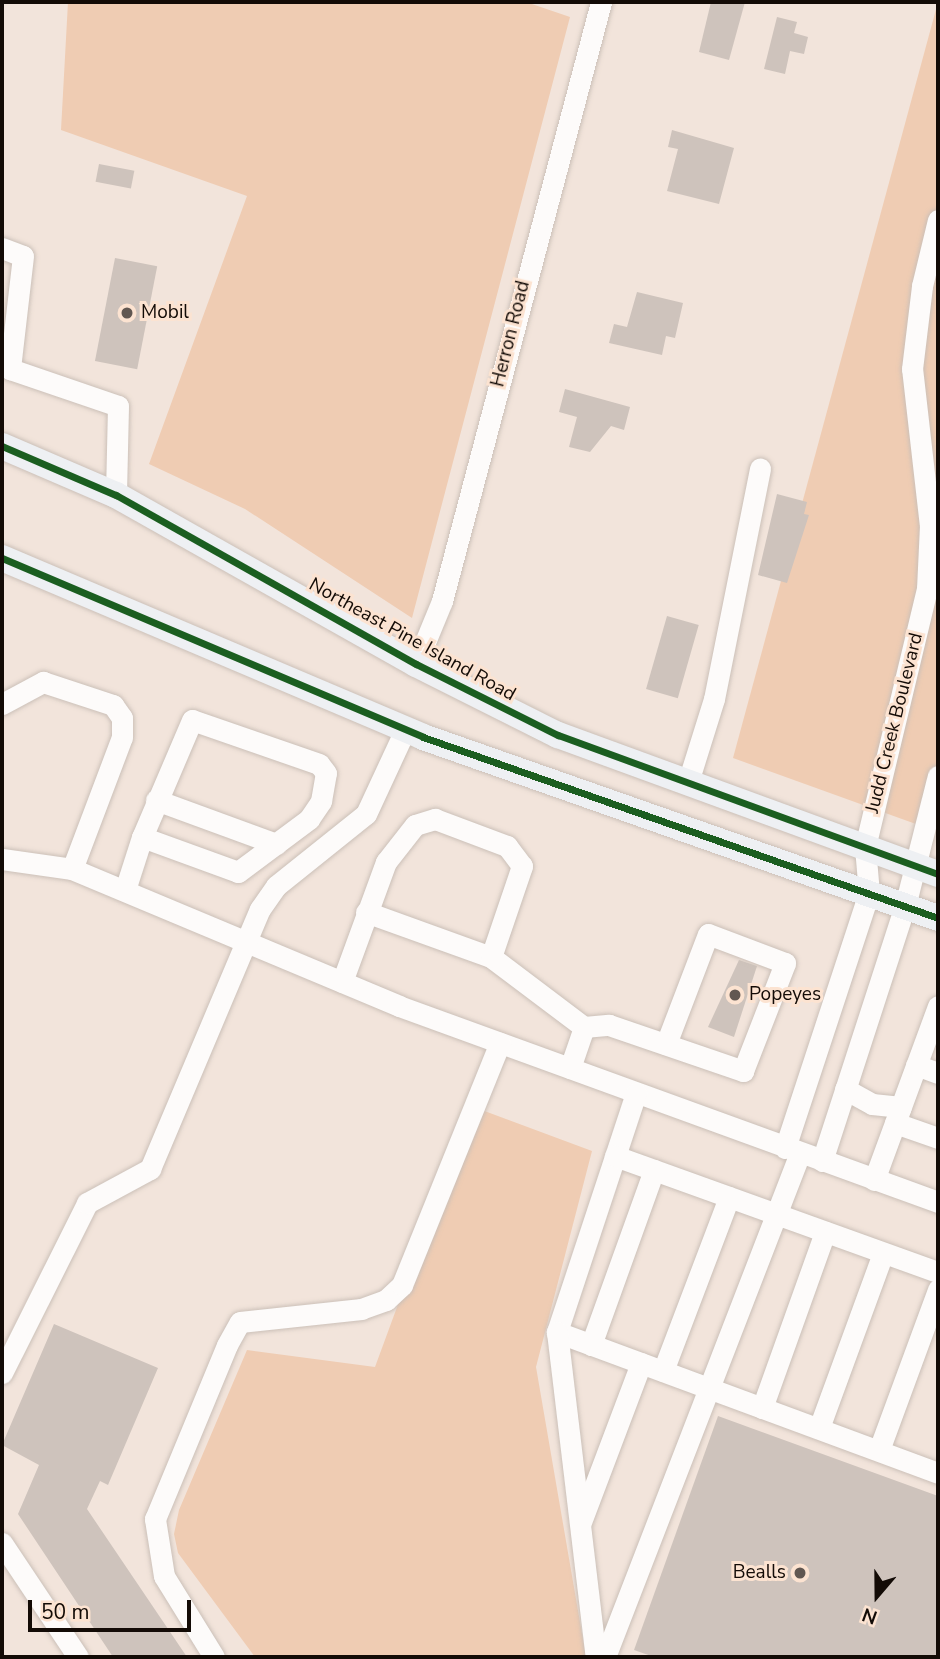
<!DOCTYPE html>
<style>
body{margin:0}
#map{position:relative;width:940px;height:1659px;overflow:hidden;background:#f2e4db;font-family:"Nunito Sans",sans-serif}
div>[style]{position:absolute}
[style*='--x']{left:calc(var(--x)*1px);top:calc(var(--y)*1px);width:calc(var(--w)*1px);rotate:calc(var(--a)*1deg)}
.green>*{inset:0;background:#efccb3}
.building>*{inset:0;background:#cec3bc;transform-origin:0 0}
.roads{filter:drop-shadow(0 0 2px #cbc0b8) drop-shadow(0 0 2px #cbc0b8)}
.minor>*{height:21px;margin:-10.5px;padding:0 10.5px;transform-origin:10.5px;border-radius:10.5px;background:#fdfbfa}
.major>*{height:26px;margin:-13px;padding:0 13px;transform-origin:13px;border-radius:13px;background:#eef0f3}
.cycleway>*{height:7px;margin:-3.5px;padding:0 3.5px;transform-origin:3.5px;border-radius:3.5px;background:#1b5e20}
.dots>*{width:19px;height:19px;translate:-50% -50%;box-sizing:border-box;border:4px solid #fce3d1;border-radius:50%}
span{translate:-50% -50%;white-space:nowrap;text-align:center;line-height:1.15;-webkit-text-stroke:6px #fce3d1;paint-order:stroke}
.poi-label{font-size:19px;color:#130b06}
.left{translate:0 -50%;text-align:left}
.right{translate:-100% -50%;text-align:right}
.street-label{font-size:19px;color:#130b06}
.frame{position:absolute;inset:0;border:4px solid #130b06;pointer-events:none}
.north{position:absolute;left:842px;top:1561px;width:70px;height:70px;-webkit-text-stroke:5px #fce3d1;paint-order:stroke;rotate:200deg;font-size:19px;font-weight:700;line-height:28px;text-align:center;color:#130b06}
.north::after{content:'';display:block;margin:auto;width:24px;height:32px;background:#130b06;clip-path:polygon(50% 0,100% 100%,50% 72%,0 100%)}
.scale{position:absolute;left:28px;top:1600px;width:163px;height:32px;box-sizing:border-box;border:4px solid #130b06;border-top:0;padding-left:9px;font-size:21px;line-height:24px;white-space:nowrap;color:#130b06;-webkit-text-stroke:5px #fce3d1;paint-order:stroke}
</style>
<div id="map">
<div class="green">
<div style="clip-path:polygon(68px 2px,526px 2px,570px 17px,412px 618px,245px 509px,149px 464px,247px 196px,61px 130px)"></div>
<div style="clip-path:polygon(938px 2px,938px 832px,733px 758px)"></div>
<div style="clip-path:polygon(471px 1106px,592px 1151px,536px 1367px,586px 1657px,255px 1657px,178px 1553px,174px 1534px,179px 1510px,247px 1350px,375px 1367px)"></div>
</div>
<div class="building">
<div style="clip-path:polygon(711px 2px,745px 2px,729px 60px,699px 52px)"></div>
<div style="clip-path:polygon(777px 17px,797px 22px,794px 33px,808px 37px,804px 54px,790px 51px,785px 74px,764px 69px)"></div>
<div style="clip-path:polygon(672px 130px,734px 148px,719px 204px,667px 191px,678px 149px,668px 147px)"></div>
<div style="left:99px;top:164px;width:36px;height:18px;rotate:11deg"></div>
<div style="left:115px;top:258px;width:43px;height:105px;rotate:11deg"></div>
<div style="clip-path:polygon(637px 292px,683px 303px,675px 338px,666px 336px,662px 355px,609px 343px,614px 324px,627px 327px)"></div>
<div style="clip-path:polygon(565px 389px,630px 407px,624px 430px,611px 426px,590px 452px,569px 447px,577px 417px,559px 412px)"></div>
<div style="clip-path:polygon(777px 494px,807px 502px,804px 514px,809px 515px,787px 583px,758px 575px)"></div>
<div style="left:667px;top:616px;width:33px;height:76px;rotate:16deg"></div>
<div style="clip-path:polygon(739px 960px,757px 966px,734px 1037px,708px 1027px)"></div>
<div style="clip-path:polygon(54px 1324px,158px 1368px,108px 1485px,100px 1481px,87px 1509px,187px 1657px,113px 1657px,18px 1514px,39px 1465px,2px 1445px)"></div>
<div style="clip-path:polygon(718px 1416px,938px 1496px,938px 1657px,654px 1657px,634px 1650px)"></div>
</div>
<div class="roads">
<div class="minor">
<div style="--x:2;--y:248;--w:22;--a:21"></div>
<div style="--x:23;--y:256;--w:114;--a:96.6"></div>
<div style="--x:10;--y:369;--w:114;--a:18.9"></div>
<div style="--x:118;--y:406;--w:89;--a:91.3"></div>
<div style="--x:416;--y:664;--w:68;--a:-67.6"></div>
<div style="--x:442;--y:601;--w:620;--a:-75.13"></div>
<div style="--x:2;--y:704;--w:47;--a:-28.2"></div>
<div style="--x:43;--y:682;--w:74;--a:18.2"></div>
<div style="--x:113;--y:705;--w:16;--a:55"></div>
<div style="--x:122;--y:718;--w:19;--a:90"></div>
<div style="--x:122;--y:737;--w:141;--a:110.7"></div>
<div style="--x:688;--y:782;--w:87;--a:-72.6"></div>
<div style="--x:714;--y:699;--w:235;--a:-78.7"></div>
<div style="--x:156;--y:800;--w:128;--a:20.1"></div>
<div style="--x:2;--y:859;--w:71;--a:8.1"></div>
<div style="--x:72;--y:869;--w:355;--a:22.7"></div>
<div style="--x:399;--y:1006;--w:574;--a:19.98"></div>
<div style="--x:125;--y:890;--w:56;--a:-72.2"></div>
<div style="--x:142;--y:837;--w:102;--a:20"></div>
<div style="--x:238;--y:872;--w:89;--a:-36.7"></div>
<div style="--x:309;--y:819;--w:22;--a:-56"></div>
<div style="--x:321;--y:801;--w:28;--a:-80"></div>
<div style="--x:326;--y:773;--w:11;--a:-128"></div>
<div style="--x:319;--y:764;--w:134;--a:-160.9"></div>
<div style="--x:192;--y:720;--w:127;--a:113.1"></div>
<div style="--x:366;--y:912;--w:133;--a:19.8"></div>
<div style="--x:491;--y:957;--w:116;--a:37"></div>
<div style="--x:342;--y:982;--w:128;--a:-69.9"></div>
<div style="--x:386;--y:862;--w:47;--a:-51.9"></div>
<div style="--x:415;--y:825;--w:21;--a:-17"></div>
<div style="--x:435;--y:819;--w:77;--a:20.6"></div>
<div style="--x:507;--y:846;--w:25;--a:53"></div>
<div style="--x:522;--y:866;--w:96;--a:108.8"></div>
<div style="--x:916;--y:1065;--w:23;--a:20"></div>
<div style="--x:570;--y:1068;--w:43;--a:-71.1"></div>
<div style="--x:584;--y:1027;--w:25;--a:-5"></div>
<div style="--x:609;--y:1025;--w:142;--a:18.9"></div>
<div style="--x:743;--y:1071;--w:116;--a:-68.7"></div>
<div style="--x:785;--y:963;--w:82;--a:-159.4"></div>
<div style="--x:708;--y:934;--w:118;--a:110.9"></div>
<div style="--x:845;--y:1089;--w:31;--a:29"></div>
<div style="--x:872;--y:1104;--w:29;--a:6"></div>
<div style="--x:636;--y:1093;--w:252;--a:108.3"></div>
<div style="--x:557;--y:1332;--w:406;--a:20.3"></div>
<div style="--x:895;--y:1123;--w:46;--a:19.2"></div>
<div style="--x:785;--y:1148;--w:268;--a:-71.8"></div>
<div style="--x:869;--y:893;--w:46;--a:-95"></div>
<div style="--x:865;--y:847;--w:265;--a:-76.5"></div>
<div style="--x:927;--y:589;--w:63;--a:-87.3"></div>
<div style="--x:930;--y:526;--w:158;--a:-96.5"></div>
<div style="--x:912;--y:369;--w:84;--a:-83.1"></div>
<div style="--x:922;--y:286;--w:68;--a:-76.4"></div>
<div style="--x:615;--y:1156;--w:343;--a:19.8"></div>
<div style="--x:822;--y:1161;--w:268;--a:-72"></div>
<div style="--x:905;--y:906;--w:134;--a:-75.8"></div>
<div style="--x:874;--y:1180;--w:185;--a:-69.8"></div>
<div style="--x:557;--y:1332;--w:327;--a:83.2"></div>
<div style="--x:591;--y:1345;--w:186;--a:-70.2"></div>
<div style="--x:663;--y:1371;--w:186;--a:-69.2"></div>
<div style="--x:2;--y:1373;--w:190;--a:-63.4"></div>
<div style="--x:87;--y:1203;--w:72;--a:-28.4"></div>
<div style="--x:150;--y:1169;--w:282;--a:-67.1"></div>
<div style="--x:260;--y:909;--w:28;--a:-55"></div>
<div style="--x:276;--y:886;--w:115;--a:-38.7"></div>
<div style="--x:366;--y:814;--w:93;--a:-65.1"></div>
<div style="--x:762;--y:1408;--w:187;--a:-70.3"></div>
<div style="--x:819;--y:1428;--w:186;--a:-69.9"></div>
<div style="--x:879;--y:1450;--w:171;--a:-69.8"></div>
<div style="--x:581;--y:1522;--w:170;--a:-69.3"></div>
<div style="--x:2;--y:1543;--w:137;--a:56.3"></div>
<div style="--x:214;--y:1657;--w:95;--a:-121.7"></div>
<div style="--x:164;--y:1576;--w:58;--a:-99"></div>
<div style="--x:155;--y:1519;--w:188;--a:-67.5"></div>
<div style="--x:227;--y:1345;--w:26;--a:-61"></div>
<div style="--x:240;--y:1322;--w:122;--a:-6.1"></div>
<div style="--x:361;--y:1309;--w:27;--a:-20"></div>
<div style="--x:386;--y:1300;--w:22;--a:-43"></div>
<div style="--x:402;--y:1285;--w:261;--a:-68"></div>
<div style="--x:605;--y:1657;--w:540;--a:-68.85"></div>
</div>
<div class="major">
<div style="--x:2;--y:446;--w:124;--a:23.3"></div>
<div style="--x:116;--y:495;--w:344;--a:29.4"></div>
<div style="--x:416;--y:664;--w:159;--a:26.6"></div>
<div style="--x:558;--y:735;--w:405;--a:20.1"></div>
<div style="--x:2;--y:558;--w:457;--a:23"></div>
<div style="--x:423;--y:737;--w:546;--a:19.36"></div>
</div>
</div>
<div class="cycleway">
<div style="--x:2;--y:446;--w:124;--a:23.3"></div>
<div style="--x:116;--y:495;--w:344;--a:29.4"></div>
<div style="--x:416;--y:664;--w:159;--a:26.6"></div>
<div style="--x:558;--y:735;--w:405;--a:20.1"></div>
<div style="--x:2;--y:558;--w:457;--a:23"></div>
<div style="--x:423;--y:737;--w:546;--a:19.36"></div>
</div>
<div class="dots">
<div style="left:127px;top:313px;background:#615751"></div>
<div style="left:735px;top:995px;background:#615751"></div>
<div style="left:800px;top:1573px;background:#615751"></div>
</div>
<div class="poi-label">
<span class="left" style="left:141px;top:313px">Mobil</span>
<span class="left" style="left:749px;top:995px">Popeyes</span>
<span class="right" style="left:786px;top:1573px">Bealls</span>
</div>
<div class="street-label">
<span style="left:511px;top:334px;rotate:-76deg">Herron Road</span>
<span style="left:412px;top:640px;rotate:29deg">Northeast Pine Island Road</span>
<span style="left:895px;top:723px;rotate:-76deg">Judd Creek Boulevard</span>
</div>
<div class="frame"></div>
<div class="north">N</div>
<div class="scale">50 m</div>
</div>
